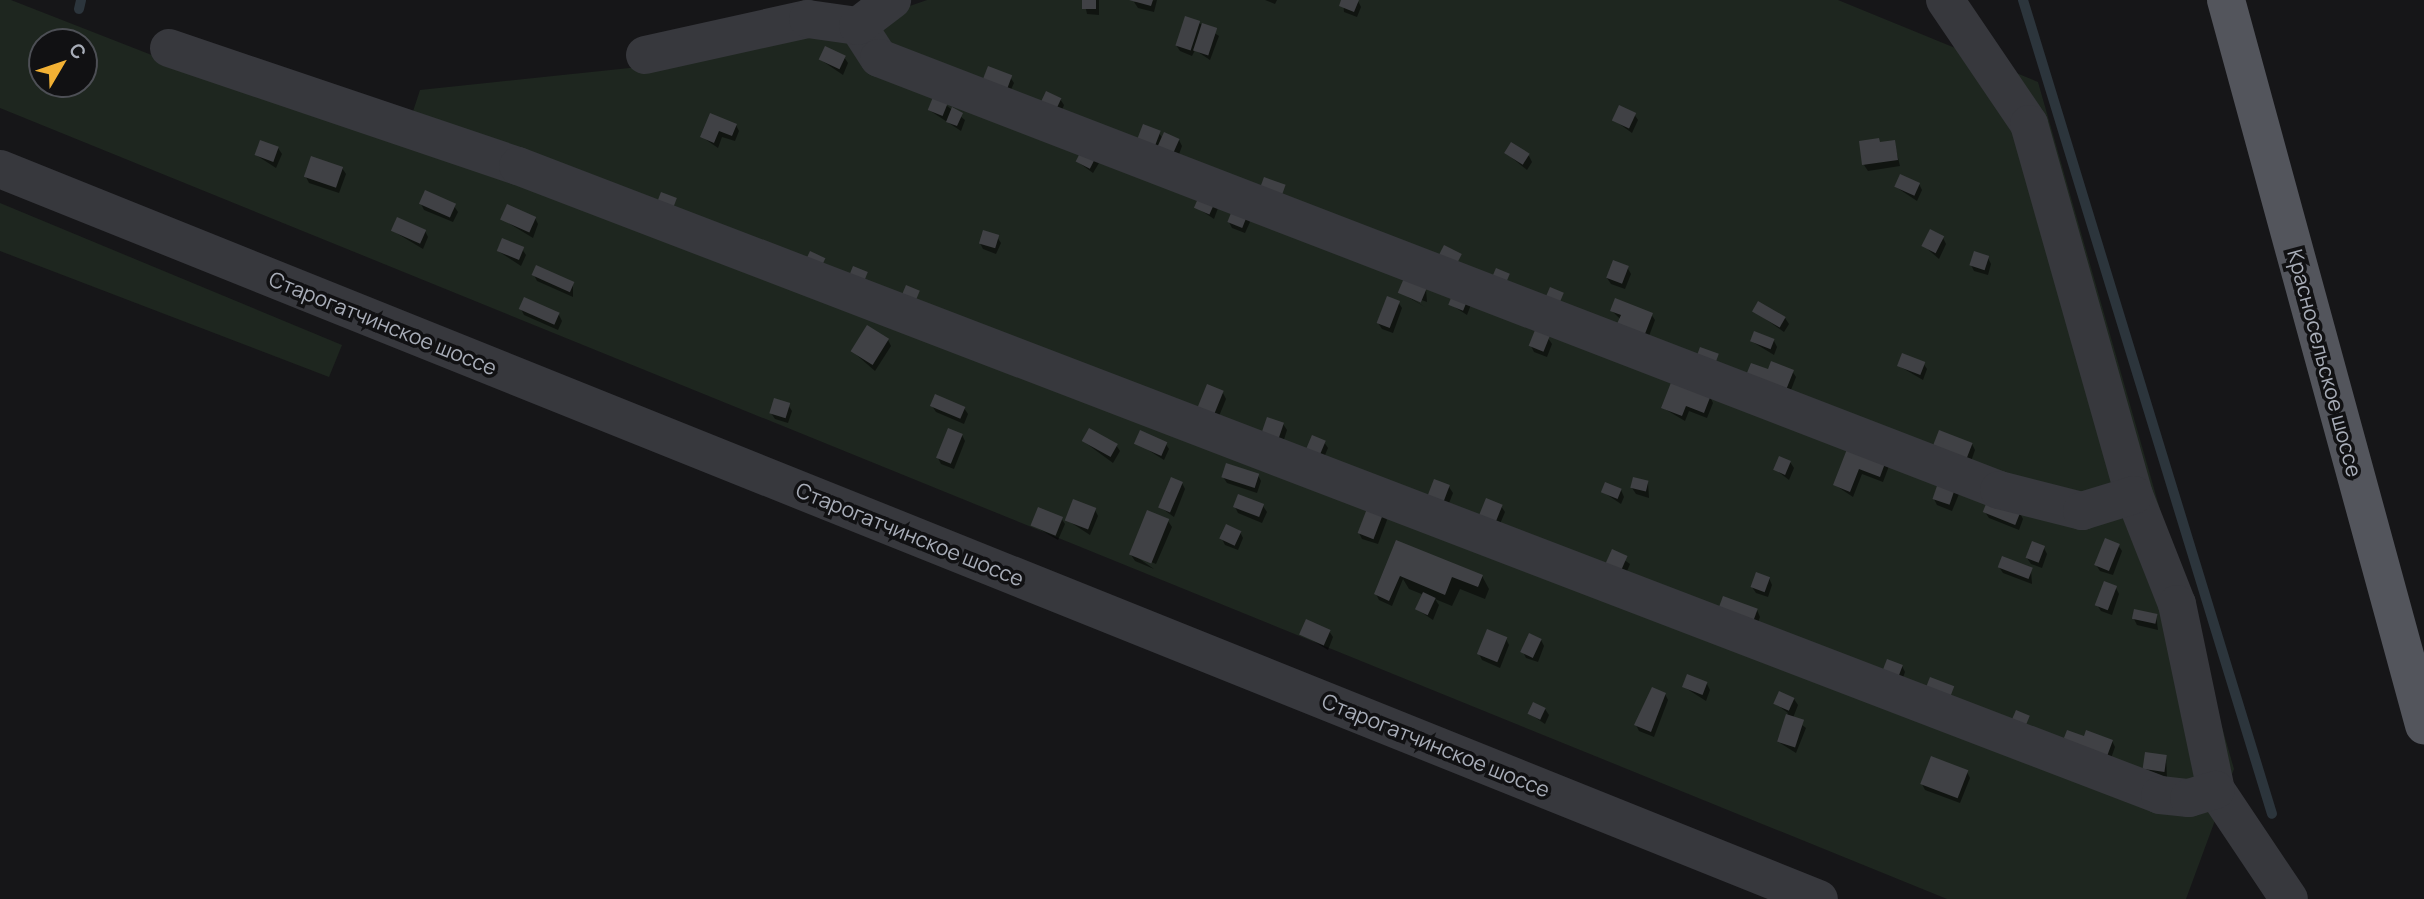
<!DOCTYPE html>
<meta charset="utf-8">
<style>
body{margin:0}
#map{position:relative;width:2424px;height:899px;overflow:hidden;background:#161618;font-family:Manrope,sans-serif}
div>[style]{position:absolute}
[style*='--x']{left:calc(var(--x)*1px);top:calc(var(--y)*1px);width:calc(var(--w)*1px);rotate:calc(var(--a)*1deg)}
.green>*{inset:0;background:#1e261f}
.shadow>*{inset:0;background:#0007}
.stream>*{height:10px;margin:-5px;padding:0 5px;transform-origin:5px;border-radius:5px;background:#2c353c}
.building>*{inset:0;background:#404145;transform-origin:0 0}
.minor>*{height:38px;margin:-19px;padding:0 19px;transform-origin:19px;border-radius:19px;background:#37383d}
.major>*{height:38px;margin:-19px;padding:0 19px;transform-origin:19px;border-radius:19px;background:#53555c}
span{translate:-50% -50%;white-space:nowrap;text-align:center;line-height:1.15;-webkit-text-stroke:7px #111113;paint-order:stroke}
.street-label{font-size:21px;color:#a8adb8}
.north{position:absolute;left:28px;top:28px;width:70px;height:70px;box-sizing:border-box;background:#111113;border:2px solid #4d4f55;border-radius:50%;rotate:51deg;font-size:19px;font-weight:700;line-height:28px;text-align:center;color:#a8adb8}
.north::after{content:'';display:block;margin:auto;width:24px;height:32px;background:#f2b134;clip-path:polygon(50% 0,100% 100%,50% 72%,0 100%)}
</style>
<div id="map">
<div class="green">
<div style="clip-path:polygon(evenodd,0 0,11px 0,190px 70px,402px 145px,420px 90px,677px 63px,835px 32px,927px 0,1838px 0,2038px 82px,2234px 769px,2186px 899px,1947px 899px,0 108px,0 0,42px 42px,84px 42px,84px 84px,42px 84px,42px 42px)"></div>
<div style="clip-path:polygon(0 203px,342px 345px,329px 377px,0 251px)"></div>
</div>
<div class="shadow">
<div style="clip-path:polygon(1084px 0,1099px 0,1099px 15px,1087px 14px)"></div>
<div style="clip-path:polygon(1157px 0,1154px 12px,1138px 8px,1134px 2px)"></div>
<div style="clip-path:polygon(1265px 0,1277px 0,1275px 4px)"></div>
<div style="clip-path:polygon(1343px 0,1358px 1px,1361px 7px,1357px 17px,1344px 12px)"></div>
<div style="clip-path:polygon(1199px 23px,1219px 36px,1210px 60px,1195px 50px,1192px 56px,1180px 51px,1176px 45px)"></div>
<div style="clip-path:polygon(844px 57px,848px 63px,843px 75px,821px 60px)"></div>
<div style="clip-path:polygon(1010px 77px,1014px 83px,1008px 96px,987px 88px)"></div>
<div style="clip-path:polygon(1060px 99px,1064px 105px,1058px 120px,1041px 108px)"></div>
<div style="clip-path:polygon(946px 105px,965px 120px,961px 131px,929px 110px)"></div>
<div style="clip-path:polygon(1634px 114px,1638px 120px,1632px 133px,1614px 120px)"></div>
<div style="clip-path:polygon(736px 125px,739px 131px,735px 141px,722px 137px,718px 148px,702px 137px)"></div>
<div style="clip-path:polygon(1159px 133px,1163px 139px,1179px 140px,1182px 146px,1177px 160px,1142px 145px)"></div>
<div style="clip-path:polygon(1894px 142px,1900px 166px,1868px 171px,1864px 165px)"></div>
<div style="clip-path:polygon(278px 148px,282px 154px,276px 168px,256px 155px)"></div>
<div style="clip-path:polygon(1083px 151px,1099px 163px,1093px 173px,1078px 162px)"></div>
<div style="clip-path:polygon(1506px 153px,1529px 156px,1532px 162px,1527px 170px)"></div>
<div style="clip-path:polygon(342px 168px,346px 174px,339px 193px,309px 183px,306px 177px)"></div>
<div style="clip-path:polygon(1919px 184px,1922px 190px,1917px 201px,1896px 187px)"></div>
<div style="clip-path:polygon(1214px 202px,1218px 208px,1214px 219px,1196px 207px)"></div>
<div style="clip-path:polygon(421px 204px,454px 206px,458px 212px,453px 222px,424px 210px)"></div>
<div style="clip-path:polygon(1247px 216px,1250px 222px,1245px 233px,1232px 228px,1229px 222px)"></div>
<div style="clip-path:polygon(535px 218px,538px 224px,533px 238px,502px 219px)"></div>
<div style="clip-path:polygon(393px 231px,425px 231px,428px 237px,423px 249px)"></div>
<div style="clip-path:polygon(997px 237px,1001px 243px,996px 254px,983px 249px,980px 243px)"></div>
<div style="clip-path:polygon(1943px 238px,1946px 244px,1939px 259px,1924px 246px)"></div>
<div style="clip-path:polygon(522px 249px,526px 255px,521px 266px,498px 251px)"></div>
<div style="clip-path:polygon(1988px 258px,1991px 264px,1988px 275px,1974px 271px,1971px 265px)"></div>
<div style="clip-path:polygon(1627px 267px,1631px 274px,1625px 289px,1611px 284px,1607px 278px)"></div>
<div style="clip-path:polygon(534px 275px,573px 284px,573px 297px,537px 281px)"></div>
<div style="clip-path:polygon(1426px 289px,1427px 302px,1403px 293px,1425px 307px,1401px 293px)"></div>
<div style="clip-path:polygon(1398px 302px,1402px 308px,1393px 333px,1382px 329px,1378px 323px)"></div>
<div style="clip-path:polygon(1472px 302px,1467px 315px,1450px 304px)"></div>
<div style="clip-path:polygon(521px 309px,559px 315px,562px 321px,558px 330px,524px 315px)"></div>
<div style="clip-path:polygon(1612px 311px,1651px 314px,1655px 320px,1646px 344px)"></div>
<div style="clip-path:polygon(1754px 311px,1785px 318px,1789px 324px,1784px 332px)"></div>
<div style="clip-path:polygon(1548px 338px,1552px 344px,1547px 357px,1534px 352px,1531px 346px)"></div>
<div style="clip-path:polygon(888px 340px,891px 346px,875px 371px,852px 351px)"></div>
<div style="clip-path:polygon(1751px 341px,1774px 341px,1777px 347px,1774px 355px)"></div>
<div style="clip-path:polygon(1923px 363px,1927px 369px,1923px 380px,1899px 366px)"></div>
<div style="clip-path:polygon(1769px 371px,1792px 371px,1796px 377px,1787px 400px)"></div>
<div style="clip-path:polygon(1223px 393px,1226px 399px,1217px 421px,1202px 415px)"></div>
<div style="clip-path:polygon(1710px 396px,1713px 403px,1707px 418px,1689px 411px,1685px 421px,1663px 408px)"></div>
<div style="clip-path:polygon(788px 405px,792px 411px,788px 423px,775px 419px,771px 413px)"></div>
<div style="clip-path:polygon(932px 406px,964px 408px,968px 414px,964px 424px,936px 412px)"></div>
<div style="clip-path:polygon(1283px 424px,1287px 430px,1281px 449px,1266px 444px)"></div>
<div style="clip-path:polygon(962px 435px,965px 441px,954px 469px,941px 464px,938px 458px)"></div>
<div style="clip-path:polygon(1083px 441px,1116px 445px,1120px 451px,1113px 463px)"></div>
<div style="clip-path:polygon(1324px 442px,1328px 448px,1322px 462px,1307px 451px)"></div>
<div style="clip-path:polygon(1137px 443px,1165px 443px,1169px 449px,1164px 460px)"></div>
<div style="clip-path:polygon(1972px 444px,1975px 450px,1968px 470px,1936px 458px)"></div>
<div style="clip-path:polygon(1850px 446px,1889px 466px,1883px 482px,1862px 474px,1853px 497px,1835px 485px)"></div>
<div style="clip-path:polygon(1790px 462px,1794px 468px,1789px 480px,1776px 470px)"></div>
<div style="clip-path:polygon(1258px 475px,1261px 481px,1257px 493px,1227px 483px,1223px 477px)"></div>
<div style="clip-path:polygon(1182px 483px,1185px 489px,1174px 517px,1160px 507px)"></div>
<div style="clip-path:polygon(1648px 483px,1649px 498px,1636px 494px,1632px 488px)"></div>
<div style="clip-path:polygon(1449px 487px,1453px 493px,1446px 511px,1432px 506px)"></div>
<div style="clip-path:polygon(1955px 488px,1959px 494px,1952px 511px,1937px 505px,1934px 499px)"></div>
<div style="clip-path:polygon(1621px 490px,1624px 497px,1621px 504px,1603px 492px)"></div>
<div style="clip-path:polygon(1263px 506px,1267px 512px,1262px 523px,1238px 513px,1235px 507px)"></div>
<div style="clip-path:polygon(1501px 506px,1505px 512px,1497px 531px,1480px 520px)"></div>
<div style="clip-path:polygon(1095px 510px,1098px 516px,1090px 535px,1067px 520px)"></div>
<div style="clip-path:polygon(1985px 512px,2020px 513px,2023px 519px,2019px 530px,1989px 518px)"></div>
<div style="clip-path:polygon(1383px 514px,1387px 520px,1378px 544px,1362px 539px,1359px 533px)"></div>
<div style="clip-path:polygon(1061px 518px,1065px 524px,1058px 540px,1032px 525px)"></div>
<div style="clip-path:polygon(1168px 521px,1172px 527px,1156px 564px,1134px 555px,1154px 569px,1135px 561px,1131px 555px)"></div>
<div style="clip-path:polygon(1240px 532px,1243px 538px,1238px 550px,1225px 545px,1222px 539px)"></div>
<div style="clip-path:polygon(1397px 542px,1482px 576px,1489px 589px,1485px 599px,1460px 589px,1452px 606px,1435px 599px,1439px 605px,1433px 620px,1418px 610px,1424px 595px,1409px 589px,1403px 579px,1392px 606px,1379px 600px,1376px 594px)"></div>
<div style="clip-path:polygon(2118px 545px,2122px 551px,2113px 575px,2100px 571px,2096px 565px)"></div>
<div style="clip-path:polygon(2044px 548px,2047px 554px,2042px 568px,2031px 564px,2027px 558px)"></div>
<div style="clip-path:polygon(1613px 552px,1630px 564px,1623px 581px)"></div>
<div style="clip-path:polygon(1999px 567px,2031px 570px,2032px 584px,2003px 573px)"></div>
<div style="clip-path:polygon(1769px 578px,1772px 585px,1768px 597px,1756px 593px,1752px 587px)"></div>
<div style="clip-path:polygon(2116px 588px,2119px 594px,2112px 615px,2101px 611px,2097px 605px)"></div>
<div style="clip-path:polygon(1757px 610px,1760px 617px,1756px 628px,1724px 616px)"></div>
<div style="clip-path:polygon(2156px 615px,2158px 630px,2137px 625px,2134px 619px)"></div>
<div style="clip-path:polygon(1329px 631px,1333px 637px,1328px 650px,1302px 634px)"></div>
<div style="clip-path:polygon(1506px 639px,1509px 645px,1500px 668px,1482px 660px,1479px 654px)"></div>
<div style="clip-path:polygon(1541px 640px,1544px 646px,1538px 662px,1526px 658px,1523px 652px)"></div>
<div style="clip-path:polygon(1902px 666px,1905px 672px,1900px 686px,1887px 680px)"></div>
<div style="clip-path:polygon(1707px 684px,1710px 690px,1706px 701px,1684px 687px)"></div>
<div style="clip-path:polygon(1665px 694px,1668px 700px,1654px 737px,1639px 731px,1636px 725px)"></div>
<div style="clip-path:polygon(1794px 699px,1798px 705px,1793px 718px,1806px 728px,1796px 753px,1777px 741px,1788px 713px,1776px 704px)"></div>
<div style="clip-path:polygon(1545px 709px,1549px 715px,1545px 724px,1530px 714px)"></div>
<div style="clip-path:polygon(2085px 738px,2112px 741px,2115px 747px,2109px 764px)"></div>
<div style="clip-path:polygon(2166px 756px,2167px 778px,2145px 769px)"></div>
<div style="clip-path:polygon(1967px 772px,1970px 778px,1960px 803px,1925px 790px,1922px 784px)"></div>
</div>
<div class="stream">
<div style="--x:2023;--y:0;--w:851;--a:72.99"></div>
<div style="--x:79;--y:9;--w:9;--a:-77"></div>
</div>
<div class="building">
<div style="left:1082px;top:0;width:14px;height:9px"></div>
<div style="clip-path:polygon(1129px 0,1153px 0,1151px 6px)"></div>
<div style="clip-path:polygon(1341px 0,1359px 0,1354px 12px,1339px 6px)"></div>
<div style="left:1185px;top:16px;width:16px;height:31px;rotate:18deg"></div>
<div style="left:1202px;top:23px;width:16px;height:29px;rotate:18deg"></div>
<div style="left:825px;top:46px;width:23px;height:15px;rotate:25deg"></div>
<div style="left:988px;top:66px;width:26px;height:17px;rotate:21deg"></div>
<div style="left:1046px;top:91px;width:17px;height:18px;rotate:25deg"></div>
<div style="left:933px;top:97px;width:16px;height:14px;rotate:22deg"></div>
<div style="left:1619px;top:105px;width:19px;height:17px;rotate:25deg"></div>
<div style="clip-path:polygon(952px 107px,963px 113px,957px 126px,946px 122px)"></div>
<div style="clip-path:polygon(710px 113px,737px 124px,732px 136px,719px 131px,714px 143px,700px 137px)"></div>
<div style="left:1143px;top:124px;width:19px;height:16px;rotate:21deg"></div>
<div style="left:1164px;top:132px;width:17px;height:17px;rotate:24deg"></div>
<div style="clip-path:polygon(1879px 138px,1880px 142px,1895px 140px,1898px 160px,1862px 165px,1859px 141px)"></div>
<div style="left:260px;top:140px;width:20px;height:16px;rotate:20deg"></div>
<div style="left:1511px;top:142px;width:22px;height:13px;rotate:32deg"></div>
<div style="left:1082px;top:149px;width:16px;height:14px;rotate:27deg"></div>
<div style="left:311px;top:156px;width:34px;height:22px;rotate:19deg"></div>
<div style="left:1900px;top:174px;width:22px;height:14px;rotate:24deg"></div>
<div style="left:1264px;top:177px;width:23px;height:16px;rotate:20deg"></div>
<div style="left:425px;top:190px;width:34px;height:15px;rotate:24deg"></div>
<div style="left:661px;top:192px;width:17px;height:14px;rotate:21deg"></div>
<div style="left:1200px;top:194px;width:17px;height:15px;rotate:24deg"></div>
<div style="left:507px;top:204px;width:32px;height:17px;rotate:24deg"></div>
<div style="left:1233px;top:208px;width:16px;height:15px;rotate:22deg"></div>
<div style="left:397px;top:217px;width:32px;height:15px;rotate:24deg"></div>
<div style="left:1930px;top:229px;width:16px;height:19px;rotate:27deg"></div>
<div style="left:983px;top:230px;width:17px;height:14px;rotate:17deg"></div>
<div style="left:502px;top:238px;width:24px;height:14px;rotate:22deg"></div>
<div style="left:1444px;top:245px;width:20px;height:17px;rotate:27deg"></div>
<div style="left:810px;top:251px;width:17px;height:14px;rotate:25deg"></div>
<div style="left:1974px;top:251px;width:16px;height:15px;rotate:18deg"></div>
<div style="left:1613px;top:260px;width:17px;height:19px;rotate:21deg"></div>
<div style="left:536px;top:265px;width:42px;height:11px;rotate:24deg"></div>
<div style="left:853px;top:266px;width:16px;height:14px;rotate:22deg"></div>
<div style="left:1496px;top:268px;width:15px;height:15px;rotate:23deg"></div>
<div style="left:1404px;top:278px;width:25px;height:16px;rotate:23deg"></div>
<div style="left:906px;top:285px;width:15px;height:14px;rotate:23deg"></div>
<div style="left:1550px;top:287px;width:15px;height:15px;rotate:23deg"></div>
<div style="left:1455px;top:288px;width:16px;height:18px;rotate:22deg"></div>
<div style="left:1387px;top:296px;width:14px;height:29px;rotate:21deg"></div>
<div style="left:524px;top:297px;width:39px;height:13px;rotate:24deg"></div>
<div style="clip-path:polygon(1615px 298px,1653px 313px,1643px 339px,1615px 328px,1621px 315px,1610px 311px)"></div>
<div style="left:1758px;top:301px;width:32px;height:12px;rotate:30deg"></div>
<div style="left:867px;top:325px;width:26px;height:31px;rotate:32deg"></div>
<div style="left:1535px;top:330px;width:16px;height:17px;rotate:22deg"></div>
<div style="left:1754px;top:331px;width:22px;height:11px;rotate:21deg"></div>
<div style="left:1700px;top:347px;width:20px;height:14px;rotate:20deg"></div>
<div style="left:1902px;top:353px;width:25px;height:14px;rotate:21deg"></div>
<div style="clip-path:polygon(1771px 361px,1794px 370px,1784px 395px,1744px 380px,1751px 363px,1768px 369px)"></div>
<div style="clip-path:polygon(1672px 380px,1711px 395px,1704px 413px,1686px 406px,1682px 416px,1661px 408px)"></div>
<div style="left:1207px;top:384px;width:18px;height:27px;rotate:22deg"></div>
<div style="left:935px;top:394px;width:33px;height:13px;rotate:23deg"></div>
<div style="left:774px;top:398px;width:17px;height:16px;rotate:17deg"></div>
<div style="left:1267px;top:417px;width:18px;height:22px;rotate:19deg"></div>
<div style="left:948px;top:428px;width:16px;height:32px;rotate:22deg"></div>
<div style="left:1089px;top:428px;width:33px;height:15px;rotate:29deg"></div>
<div style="left:1140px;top:430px;width:30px;height:15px;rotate:24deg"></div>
<div style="left:1939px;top:430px;width:36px;height:23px;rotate:21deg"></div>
<div style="left:1312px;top:435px;width:15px;height:17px;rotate:23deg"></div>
<div style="clip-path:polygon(1849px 444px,1887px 458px,1880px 477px,1859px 469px,1850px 492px,1833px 485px)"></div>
<div style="left:1779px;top:456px;width:13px;height:15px;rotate:23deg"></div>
<div style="left:1226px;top:463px;width:35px;height:15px;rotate:18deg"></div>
<div style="left:1171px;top:477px;width:13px;height:33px;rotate:23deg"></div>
<div style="left:1633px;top:477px;width:16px;height:11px;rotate:14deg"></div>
<div style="left:1434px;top:479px;width:17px;height:22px;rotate:21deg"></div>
<div style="left:1939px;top:480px;width:18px;height:20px;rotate:19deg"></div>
<div style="left:1605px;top:482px;width:18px;height:11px;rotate:22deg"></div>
<div style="left:1238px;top:494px;width:28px;height:14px;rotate:21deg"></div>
<div style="left:1486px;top:498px;width:18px;height:23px;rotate:22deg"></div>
<div style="left:1073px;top:499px;width:25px;height:23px;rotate:21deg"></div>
<div style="left:1988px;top:499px;width:35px;height:14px;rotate:22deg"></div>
<div style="left:1368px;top:506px;width:17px;height:29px;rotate:21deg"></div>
<div style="left:1038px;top:507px;width:27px;height:20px;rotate:22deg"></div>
<div style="left:1147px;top:510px;width:24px;height:48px;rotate:22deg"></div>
<div style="left:1226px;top:524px;width:17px;height:16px;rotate:25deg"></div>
<div style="left:2105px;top:538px;width:16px;height:29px;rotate:22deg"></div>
<div style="clip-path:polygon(1396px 540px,1483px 575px,1478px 587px,1452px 577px,1445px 595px,1400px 576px,1389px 601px,1374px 594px)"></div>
<div style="left:2032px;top:541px;width:14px;height:18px;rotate:21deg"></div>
<div style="left:1612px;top:549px;width:17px;height:22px;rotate:24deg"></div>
<div style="left:2002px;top:556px;width:33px;height:12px;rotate:21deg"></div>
<div style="left:1756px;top:572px;width:15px;height:16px;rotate:20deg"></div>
<div style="left:2104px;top:581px;width:14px;height:26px;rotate:21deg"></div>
<div style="left:1423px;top:592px;width:14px;height:19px;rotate:25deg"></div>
<div style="left:1723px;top:596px;width:37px;height:15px;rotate:20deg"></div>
<div style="left:2134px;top:609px;width:24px;height:10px;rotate:12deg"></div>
<div style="left:1306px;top:619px;width:27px;height:17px;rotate:24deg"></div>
<div style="left:1487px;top:629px;width:22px;height:27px;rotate:22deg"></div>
<div style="left:1529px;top:633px;width:14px;height:21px;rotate:25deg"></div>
<div style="left:1887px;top:659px;width:17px;height:16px;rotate:21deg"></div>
<div style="left:1687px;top:674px;width:22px;height:14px;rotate:21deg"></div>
<div style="left:1930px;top:677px;width:26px;height:17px;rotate:21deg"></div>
<div style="clip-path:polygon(1652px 687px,1666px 693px,1651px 732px,1634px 725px)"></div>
<div style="left:1779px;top:691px;width:17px;height:14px;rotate:24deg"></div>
<div style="left:1533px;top:702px;width:14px;height:13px;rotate:25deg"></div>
<div style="left:2016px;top:710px;width:15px;height:16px;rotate:23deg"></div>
<div style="left:1786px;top:714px;width:19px;height:29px;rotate:18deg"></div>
<div style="clip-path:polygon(2067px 730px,2084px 736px,2086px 730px,2113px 740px,2106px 759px,2062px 743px)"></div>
<div style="left:2145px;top:752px;width:22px;height:17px;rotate:8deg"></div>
<div style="left:1931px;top:756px;width:40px;height:30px;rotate:21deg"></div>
</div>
<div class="minor">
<div style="--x:1945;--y:0;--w:150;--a:55.9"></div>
<div style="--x:2029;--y:124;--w:386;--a:74.2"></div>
<div style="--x:2134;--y:495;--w:117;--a:68.5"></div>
<div style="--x:2177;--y:604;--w:190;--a:78.2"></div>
<div style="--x:2216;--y:790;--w:131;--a:56.2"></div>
<div style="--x:858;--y:26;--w:38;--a:57"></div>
<div style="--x:879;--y:58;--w:1200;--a:21.09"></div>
<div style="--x:1999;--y:490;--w:86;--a:14.2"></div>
<div style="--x:2082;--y:511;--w:54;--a:-17.1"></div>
<div style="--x:169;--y:48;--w:368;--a:18.7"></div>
<div style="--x:518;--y:166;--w:1758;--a:20.96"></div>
<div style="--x:2160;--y:795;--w:29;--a:6"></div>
<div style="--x:2189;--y:798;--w:28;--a:-17"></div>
<div style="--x:645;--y:55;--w:167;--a:-12.5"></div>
<div style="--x:808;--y:19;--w:50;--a:8"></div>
<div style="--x:858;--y:26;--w:43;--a:-37.4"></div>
<div style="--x:0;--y:169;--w:1960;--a:21.87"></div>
</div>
<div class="major">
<div style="--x:2226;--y:0;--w:752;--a:74.72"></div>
</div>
<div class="street-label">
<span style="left:383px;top:323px;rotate:22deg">Старогатчинское шоссе</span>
<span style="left:2325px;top:363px;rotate:75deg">Красносельское шоссе</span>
<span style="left:910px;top:534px;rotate:22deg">Старогатчинское шоссе</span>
<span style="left:1436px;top:745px;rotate:22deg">Старогатчинское шоссе</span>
</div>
<div class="north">С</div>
</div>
